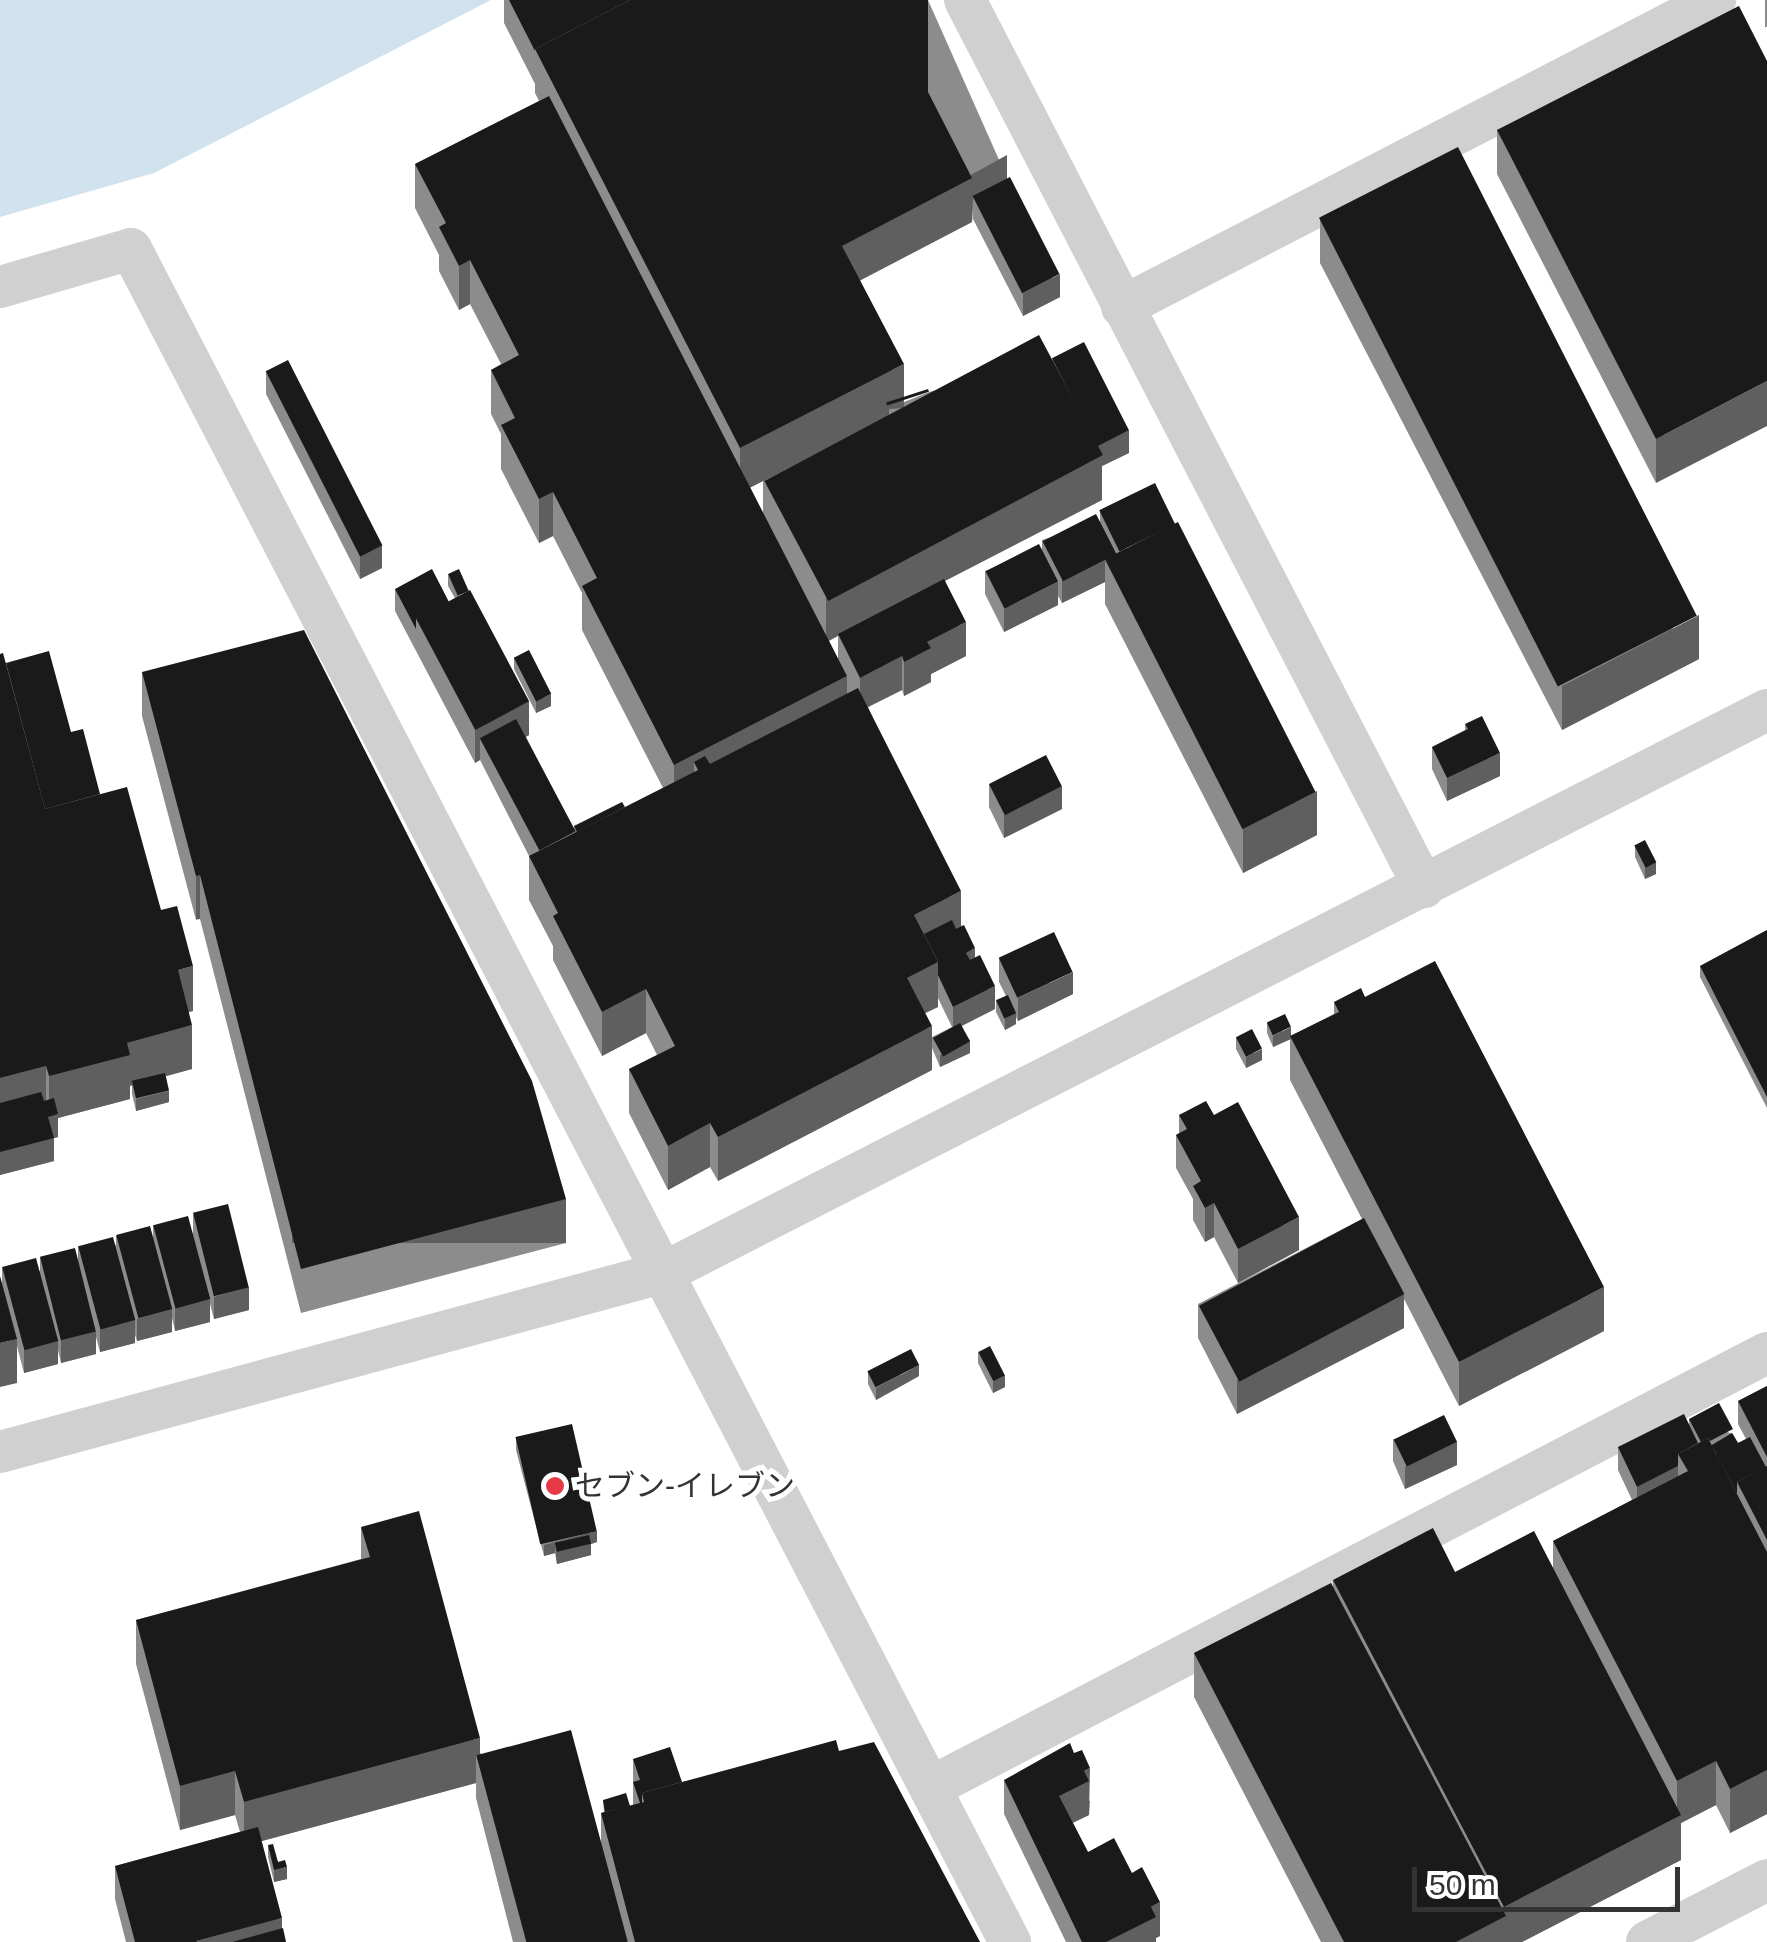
<!DOCTYPE html>
<meta charset="utf-8">
<style>
body{margin:0}
#map{position:relative;width:1767px;height:1942px;overflow:hidden;background:#fff;font-family:Arial,"Noto Sans JP",sans-serif}
div>[style]{position:absolute}
[style*='--x']{left:calc(var(--x)*1px);top:calc(var(--y)*1px);width:calc(var(--w)*1px);rotate:calc(var(--a)*1deg)}
.water>*{inset:0;background:#cfe2ee}
.minor>*{height:42px;margin:-21px;padding:0 21px;transform-origin:21px;border-radius:21px;background:#d0d0d0}
.wall>*{inset:0;background:#8c8c8c;transform-origin:0 0}
.shaded-wall>*{inset:0;background:#5f5f5f;transform-origin:0 0}
.building>*{inset:0;background:#1a1a1a;transform-origin:0 0}
.dots>*{width:28px;height:28px;translate:-50% -50%;box-sizing:border-box;border:5px solid #fff;border-radius:50%}
span{translate:-50% -50%;white-space:nowrap;text-align:center;line-height:1.15;-webkit-text-stroke:10px #fff;paint-order:stroke}
.poi-label{font-size:30px;color:#333}
.left{translate:0 -50%;text-align:left}
.scale{position:absolute;left:1412px;top:1867px;width:268px;height:45px;box-sizing:border-box;border:5px solid #333;border-top:0;padding-left:12px;font-size:30px;line-height:35px;white-space:nowrap;color:#333;-webkit-text-stroke:8px #fff;paint-order:stroke}
</style>
<div id="map">
<div class="water">
<div style="clip-path:polygon(0 0,491px 0,154px 173px,0 217px)"></div>
</div>
<div class="minor">
<div style="--x:965;--y:0;--w:999;--a:62.64"></div>
<div style="--x:0;--y:287;--w:136;--a:-16.2"></div>
<div style="--x:131;--y:249;--w:1908;--a:62.56"></div>
<div style="--x:1122;--y:307;--w:668;--a:-27.37"></div>
<div style="--x:0;--y:1452;--w:689;--a:-15.15"></div>
<div style="--x:665;--y:1272;--w:1237;--a:-27.02"></div>
<div style="--x:931;--y:1787;--w:942;--a:-27.44"></div>
<div style="--x:1647;--y:1942;--w:135;--a:-27.3"></div>
</div>
<div class="wall">
<div style="clip-path:polygon(evenodd,504px 0,928px 0,1060px 297px,1023px 316px,973px 219px,973px 206px,972px 222px,860px 280px,904px 402px,929px 392px,1052px 359px,1129px 453px,1102px 466px,1102px 500px,945px 581px,966px 656px,931px 674px,931px 682px,904px 696px,902px 690px,868px 707px,975px 957px,995px 1009px,962px 1026px,970px 1053px,940px 1067px,932px 1048px,932px 1037px,952px 1027px,938px 998px,938px 1007px,925px 1013px,932px 1070px,718px 1181px,710px 1167px,668px 1190px,629px 1113px,629px 1069px,657px 1055px,646px 1033px,602px 1056px,553px 960px,553px 946px,529px 900px,529px 856px,480px 760px,475px 763px,395px 611px,395px 589px,449px 602px,455px 598px,448px 586px,448px 574px,529px 735px,526px 737px,574px 830px,574px 826px,625px 807px,663px 788px,582px 630px,582px 593px,553px 536px,539px 543px,501px 469px,501px 434px,491px 414px,491px 370px,501px 364px,470px 304px,459px 310px,439px 271px,439px 255px,415px 208px,415px 164px,539px 101px,535px 93px,535px 84px,504px 23px,504px 0,763px 481px,763px 513px,750px 487px,763px 481px,504px 0,838px 636px,838px 659px,829px 641px,838px 636px)"></div>
<div style="left:1765px;top:0;width:2px;height:27px"></div>
<div style="clip-path:polygon(1739px 6px,1656px 483px,1497px 174px,1497px 130px)"></div>
<div style="clip-path:polygon(1320px 219px,1699px 659px,1562px 730px,1320px 263px)"></div>
<div style="clip-path:polygon(266px 371px,382px 568px,360px 579px,266px 394px)"></div>
<div style="clip-path:polygon(1100px 511px,1317px 835px,1243px 873px,1105px 604px,1105px 582px,1062px 603px,1058px 596px,1058px 605px,1004px 632px,985px 594px,985px 571px,1042px 549px,1042px 540px,1100px 521px)"></div>
<div style="clip-path:polygon(0 654px,6px 663px,71px 732px,100px 794px,161px 910px,193px 1011px,189px 1012px,192px 1069px,166px 1076px,169px 1102px,136px 1111px,132px 1094px,132px 1085px,130px 1086px,130px 1099px,58px 1118px,58px 1137px,54px 1138px,54px 1161px,0 1175px)"></div>
<div style="clip-path:polygon(514px 657px,551px 706px,536px 713px,514px 669px)"></div>
<div style="clip-path:polygon(142px 672px,566px 1243px,301px 1313px,200px 919px,196px 920px,142px 716px)"></div>
<div style="clip-path:polygon(1465px 724px,1500px 776px,1447px 801px,1432px 769px,1432px 747px,1465px 730px)"></div>
<div style="clip-path:polygon(989px 784px,1062px 809px,1004px 838px,989px 807px)"></div>
<div style="clip-path:polygon(1635px 846px,1656px 874px,1645px 879px,1635px 857px)"></div>
<div style="clip-path:polygon(1767px 930px,1767px 1108px,1700px 977px,1700px 966px)"></div>
<div style="clip-path:polygon(999px 959px,1073px 994px,1018px 1021px,1016px 1017px,1016px 1024px,1005px 1030px,996px 1012px,996px 1000px,1006px 996px,999px 982px)"></div>
<div style="clip-path:polygon(1365px 997px,1604px 1331px,1459px 1406px,1404px 1299px,1404px 1328px,1237px 1414px,1198px 1338px,1198px 1304px,1362px 1219px,1290px 1080px,1290px 1039px,1273px 1047px,1267px 1033px,1267px 1022px,1291px 1036px,1334px 1014px,1334px 1002px)"></div>
<div style="clip-path:polygon(1236px 1037px,1262px 1060px,1246px 1068px,1236px 1049px)"></div>
<div style="clip-path:polygon(1179px 1115px,1214px 1115px,1299px 1250px,1238px 1283px,1214px 1237px,1205px 1242px,1193px 1220px,1193px 1199px,1176px 1168px,1176px 1135px,1179px 1133px)"></div>
<div style="clip-path:polygon(193px 1214px,249px 1310px,214px 1319px,210px 1304px,210px 1322px,175px 1331px,172px 1318px,172px 1332px,137px 1341px,135px 1335px,135px 1343px,100px 1352px,96px 1337px,96px 1354px,61px 1363px,58px 1350px,58px 1364px,24px 1373px,17px 1346px,17px 1383px,2px 1285px,2px 1267px,40px 1271px,40px 1257px,78px 1261px,78px 1246px,116px 1245px,116px 1236px,153px 1238px,153px 1225px,193px 1233px)"></div>
<div style="clip-path:polygon(978px 1351px,1005px 1387px,993px 1393px,978px 1363px)"></div>
<div style="clip-path:polygon(868px 1373px,919px 1376px,876px 1400px,868px 1384px)"></div>
<div style="clip-path:polygon(1767px 1386px,1767px 1814px,1730px 1833px,1716px 1805px,1681px 1823px,1681px 1860px,1522px 1942px,1321px 1942px,1194px 1697px,1194px 1653px,1333px 1587px,1333px 1580px,1455px 1572px,1553px 1568px,1553px 1541px,1632px 1500px,1618px 1470px,1618px 1447px,1689px 1424px,1689px 1419px,1733px 1434px,1738px 1443px,1746px 1439px,1738px 1424px,1738px 1401px)"></div>
<div style="clip-path:polygon(516px 1439px,597px 1542px,591px 1544px,591px 1555px,557px 1564px,555px 1553px,544px 1556px,516px 1450px)"></div>
<div style="clip-path:polygon(1393px 1439px,1457px 1465px,1405px 1489px,1393px 1461px)"></div>
<div style="clip-path:polygon(361px 1527px,480px 1753px,601px 1844px,601px 1813px,604px 1812px,603px 1800px,630px 1806px,633px 1805px,633px 1759px,682px 1782px,839px 1751px,980px 1942px,513px 1942px,476px 1798px,476px 1783px,261px 1841px,282px 1929px,286px 1942px,126px 1942px,115px 1899px,115px 1866px,240px 1832px,235px 1815px,180px 1830px,136px 1664px,136px 1620px,361px 1559px)"></div>
<div style="clip-path:polygon(1004px 1780px,1090px 1801px,1089px 1815px,1073px 1823px,1088px 1852px,1160px 1936px,1156px 1938px,1156px 1942px,1066px 1942px,1004px 1814px)"></div>
<div style="clip-path:polygon(268px 1845px,278px 1862px,287px 1879px,274px 1882px,268px 1857px)"></div>
</div>
<div class="shaded-wall">
<div style="clip-path:polygon(1007px 155px,1007px 189px,973px 197px,972px 222px,842px 290px,842px 246px)"></div>
<div style="clip-path:polygon(470px 260px,470px 304px,459px 310px,459px 266px)"></div>
<div style="clip-path:polygon(1060px 274px,1060px 297px,1023px 316px,1023px 293px)"></div>
<div style="clip-path:polygon(904px 364px,904px 408px,889px 409px,889px 416px,740px 493px,740px 448px)"></div>
<div style="clip-path:polygon(1767px 381px,1767px 426px,1656px 483px,1656px 439px)"></div>
<div style="clip-path:polygon(1129px 430px,1129px 453px,1102px 466px,1102px 500px,826px 642px,826px 598px,1091px 449px)"></div>
<div style="clip-path:polygon(553px 492px,553px 536px,539px 543px,539px 499px)"></div>
<div style="clip-path:polygon(382px 545px,382px 568px,360px 579px,360px 557px)"></div>
<div style="clip-path:polygon(1116px 554px,1105px 560px,1105px 582px,1062px 603px,1062px 580px)"></div>
<div style="clip-path:polygon(1058px 582px,1058px 605px,1004px 632px,1004px 609px)"></div>
<div style="clip-path:polygon(1699px 615px,1699px 659px,1562px 730px,1562px 686px)"></div>
<div style="clip-path:polygon(966px 622px,966px 656px,931px 674px,931px 682px,904px 696px,904px 662px,927px 642px)"></div>
<div style="clip-path:polygon(902px 656px,902px 690px,860px 711px,860px 678px)"></div>
<div style="clip-path:polygon(847px 676px,847px 721px,698px 770px,694px 762px,694px 799px,674px 809px,674px 765px)"></div>
<div style="clip-path:polygon(551px 694px,551px 706px,536px 713px,536px 701px)"></div>
<div style="clip-path:polygon(529px 701px,529px 735px,489px 756px,480px 738px,480px 760px,475px 763px,475px 729px)"></div>
<div style="clip-path:polygon(1500px 753px,1500px 776px,1447px 801px,1447px 778px)"></div>
<div style="clip-path:polygon(1062px 786px,1062px 809px,1004px 838px,1004px 815px)"></div>
<div style="clip-path:polygon(1317px 791px,1317px 835px,1243px 873px,1243px 829px)"></div>
<div style="clip-path:polygon(1656px 862px,1656px 874px,1645px 879px,1645px 867px)"></div>
<div style="left:200px;top:875px;width:44px;height:4px;rotate:90deg"></div>
<div style="clip-path:polygon(961px 891px,961px 935px,927px 952px,914px 915px)"></div>
<div style="clip-path:polygon(975px 948px,975px 971px,966px 953px)"></div>
<div style="clip-path:polygon(938px 962px,938px 1007px,907px 1022px,907px 978px)"></div>
<div style="clip-path:polygon(193px 966px,193px 1011px,178px 1014px,178px 970px)"></div>
<div style="clip-path:polygon(1073px 972px,1073px 994px,1018px 1021px,1018px 998px)"></div>
<div style="clip-path:polygon(995px 986px,995px 1009px,953px 1030px,953px 1007px)"></div>
<div style="clip-path:polygon(646px 989px,646px 1033px,602px 1056px,602px 1012px)"></div>
<div style="clip-path:polygon(1016px 1013px,1016px 1024px,1005px 1030px,1005px 1018px)"></div>
<div style="clip-path:polygon(192px 1025px,192px 1069px,130px 1086px,130px 1099px,58px 1118px,58px 1137px,51px 1139px,54px 1138px,54px 1161px,0 1175px,0 1152px,49px 1117px,49px 1076px,127px 1043px)"></div>
<div style="clip-path:polygon(932px 1026px,932px 1070px,718px 1181px,718px 1137px)"></div>
<div style="clip-path:polygon(1291px 1027px,1291px 1039px,1273px 1047px,1273px 1036px)"></div>
<div style="clip-path:polygon(970px 1041px,970px 1053px,940px 1067px,940px 1055px)"></div>
<div style="clip-path:polygon(1262px 1049px,1262px 1060px,1246px 1068px,1246px 1057px)"></div>
<div style="clip-path:polygon(46px 1066px,46px 1110px,0 1122px,0 1078px)"></div>
<div style="clip-path:polygon(169px 1091px,169px 1102px,136px 1111px,136px 1099px)"></div>
<div style="clip-path:polygon(710px 1123px,710px 1167px,668px 1190px,668px 1146px)"></div>
<div style="left:566px;top:1199px;width:44px;height:274px;rotate:90deg"></div>
<div style="clip-path:polygon(1214px 1203px,1214px 1237px,1205px 1242px,1205px 1208px)"></div>
<div style="clip-path:polygon(1299px 1217px,1299px 1250px,1238px 1283px,1238px 1249px)"></div>
<div style="clip-path:polygon(249px 1287px,249px 1310px,214px 1319px,214px 1297px)"></div>
<div style="clip-path:polygon(1604px 1287px,1604px 1331px,1459px 1406px,1459px 1362px)"></div>
<div style="clip-path:polygon(1404px 1294px,1404px 1328px,1237px 1414px,1237px 1380px)"></div>
<div style="clip-path:polygon(210px 1299px,210px 1322px,175px 1331px,175px 1308px)"></div>
<div style="clip-path:polygon(172px 1309px,172px 1332px,137px 1341px,137px 1319px)"></div>
<div style="clip-path:polygon(135px 1320px,135px 1343px,100px 1352px,100px 1329px)"></div>
<div style="clip-path:polygon(96px 1331px,96px 1354px,61px 1363px,61px 1340px)"></div>
<div style="clip-path:polygon(17px 1339px,17px 1383px,0 1387px,0 1343px)"></div>
<div style="clip-path:polygon(58px 1341px,58px 1364px,24px 1373px,24px 1350px)"></div>
<div style="clip-path:polygon(919px 1365px,919px 1376px,876px 1400px,876px 1388px)"></div>
<div style="clip-path:polygon(1005px 1375px,1005px 1387px,993px 1393px,993px 1382px)"></div>
<div style="clip-path:polygon(1457px 1442px,1457px 1465px,1405px 1489px,1405px 1467px)"></div>
<div style="clip-path:polygon(1678px 1466px,1678px 1489px,1637px 1510px,1637px 1487px)"></div>
<div style="clip-path:polygon(597px 1531px,597px 1542px,591px 1544px,591px 1555px,557px 1564px,555px 1544px,555px 1553px,544px 1556px,544px 1545px)"></div>
<div style="clip-path:polygon(480px 1738px,480px 1768px,476px 1754px,476px 1783px,244px 1846px,244px 1802px)"></div>
<div style="clip-path:polygon(1716px 1761px,1716px 1805px,1681px 1823px,1681px 1860px,1522px 1942px,1456px 1942px,1504px 1917px,1504px 1907px,1677px 1817px,1677px 1781px)"></div>
<div style="clip-path:polygon(1090px 1768px,1089px 1815px,1059px 1829px,1059px 1796px,1084px 1771px)"></div>
<div style="clip-path:polygon(1767px 1770px,1767px 1814px,1730px 1833px,1730px 1789px)"></div>
<div style="clip-path:polygon(235px 1771px,235px 1815px,180px 1830px,180px 1786px)"></div>
<div style="clip-path:polygon(287px 1867px,287px 1879px,274px 1882px,274px 1870px)"></div>
<div style="clip-path:polygon(1160px 1902px,1160px 1936px,1156px 1938px,1156px 1942px,1106px 1942px,1151px 1907px)"></div>
<div style="clip-path:polygon(282px 1918px,282px 1942px,196px 1942px,196px 1941px)"></div>
</div>
<div class="building">
<div style="clip-path:polygon(509px 0,630px 0,535px 49px,535px 51px)"></div>
<div style="clip-path:polygon(630px 0,881px 0,972px 178px,842px 246px,904px 364px,740px 448px,535px 49px)"></div>
<div style="left:881px;top:0;width:47px;height:196px"></div>
<div style="clip-path:polygon(1739px 6px,1767px 61px,1767px 381px,1656px 439px,1497px 130px)"></div>
<div style="clip-path:polygon(549px 96px,847px 676px,674px 765px,582px 586px,597px 578px,553px 492px,539px 499px,501px 425px,515px 418px,491px 370px,519px 355px,470px 260px,459px 266px,439px 227px,446px 223px,415px 164px)"></div>
<div style="left:1458px;top:147px;width:526px;height:156px;rotate:63deg"></div>
<div style="left:1010px;top:177px;width:109px;height:42px;rotate:63deg"></div>
<div style="left:1039px;top:335px;width:136px;height:311px;rotate:62deg"></div>
<div style="left:1084px;top:342px;width:99px;height:36px;rotate:63deg"></div>
<div style="left:288px;top:360px;width:208px;height:25px;rotate:63deg"></div>
<div style="left:928px;top:389px;width:3px;height:44px;rotate:72deg"></div>
<div style="left:1155px;top:483px;width:46px;height:62px;rotate:64deg"></div>
<div style="left:1096px;top:514px;width:45px;height:60px;rotate:63deg"></div>
<div style="left:1178px;top:522px;width:303px;height:82px;rotate:63deg"></div>
<div style="left:1039px;top:544px;width:42px;height:60px;rotate:63deg"></div>
<div style="clip-path:polygon(432px 569px,449px 602px,416px 619px,416px 629px,395px 589px)"></div>
<div style="left:459px;top:569px;width:24px;height:12px;rotate:66deg"></div>
<div style="clip-path:polygon(944px 579px,966px 622px,927px 642px,931px 648px,904px 662px,902px 656px,860px 678px,838px 634px)"></div>
<div style="left:470px;top:590px;width:126px;height:61px;rotate:62deg"></div>
<div style="clip-path:polygon(304px 630px,532px 1081px,566px 1199px,301px 1269px,200px 875px,196px 876px,142px 672px)"></div>
<div style="left:529px;top:650px;width:49px;height:17px;rotate:63deg"></div>
<div style="clip-path:polygon(49px 651px,71px 732px,83px 729px,100px 794px,45px 809px,6px 663px)"></div>
<div style="clip-path:polygon(3px 653px,45px 809px,127px 787px,161px 910px,177px 906px,193px 966px,178px 970px,192px 1025px,127px 1043px,130px 1055px,49px 1076px,46px 1066px,0 1078px,0 654px)"></div>
<div style="clip-path:polygon(858px 688px,961px 891px,914px 915px,938px 962px,907px 978px,932px 1026px,718px 1137px,710px 1123px,668px 1146px,629px 1069px,675px 1046px,646px 989px,602px 1012px,553px 916px,558px 913px,529px 856px,698px 770px,694px 762px,705px 756px,710px 764px)"></div>
<div style="clip-path:polygon(1482px 716px,1500px 753px,1447px 778px,1432px 747px,1468px 729px,1465px 724px)"></div>
<div style="left:516px;top:719px;width:127px;height:41px;rotate:62deg"></div>
<div style="left:1046px;top:755px;width:35px;height:64px;rotate:63deg"></div>
<div style="clip-path:polygon(622px 802px,625px 807px,577px 832px,574px 826px)"></div>
<div style="left:1645px;top:840px;width:25px;height:12px;rotate:63deg"></div>
<div style="clip-path:polygon(952px 920px,956px 929px,964px 925px,975px 948px,966px 953px,970px 960px,980px 955px,995px 986px,953px 1007px,938px 975px,938px 962px,924px 934px)"></div>
<div style="clip-path:polygon(1767px 930px,1767px 1097px,1700px 966px)"></div>
<div style="left:1054px;top:932px;width:44px;height:61px;rotate:65deg"></div>
<div style="clip-path:polygon(1435px 961px,1604px 1287px,1459px 1362px,1290px 1036px,1339px 1012px,1334px 1002px,1361px 988px,1365px 997px)"></div>
<div style="left:1008px;top:995px;width:20px;height:13px;rotate:66deg"></div>
<div style="left:1285px;top:1014px;width:14px;height:20px;rotate:65deg"></div>
<div style="left:960px;top:1023px;width:21px;height:31px;rotate:61deg"></div>
<div style="left:1252px;top:1029px;width:22px;height:18px;rotate:63deg"></div>
<div style="left:165px;top:1073px;width:18px;height:34px;rotate:77deg"></div>
<div style="clip-path:polygon(41px 1092px,44px 1101px,54px 1098px,58px 1114px,48px 1117px,54px 1138px,0 1152px,0 1103px)"></div>
<div style="clip-path:polygon(1206px 1101px,1214px 1115px,1238px 1102px,1299px 1217px,1238px 1249px,1214px 1203px,1205px 1208px,1193px 1186px,1201px 1181px,1176px 1135px,1187px 1129px,1179px 1115px)"></div>
<div style="left:228px;top:1204px;width:86px;height:36px;rotate:76deg"></div>
<div style="left:188px;top:1216px;width:86px;height:36px;rotate:75deg"></div>
<div style="left:1364px;top:1218px;width:86px;height:187px;rotate:62deg"></div>
<div style="left:150px;top:1226px;width:86px;height:35px;rotate:75deg"></div>
<div style="left:113px;top:1237px;width:86px;height:36px;rotate:75deg"></div>
<div style="left:75px;top:1248px;width:86px;height:36px;rotate:76deg"></div>
<div style="left:36px;top:1258px;width:86px;height:35px;rotate:75deg"></div>
<div style="clip-path:polygon(0 1276px,17px 1339px,0 1343px)"></div>
<div style="left:990px;top:1346px;width:33px;height:13px;rotate:63deg"></div>
<div style="left:911px;top:1349px;width:18px;height:49px;rotate:63deg"></div>
<div style="clip-path:polygon(1767px 1386px,1767px 1457px,1738px 1401px)"></div>
<div style="clip-path:polygon(1719px 1403px,1733px 1429px,1710px 1441px,1708px 1438px,1701px 1442px,1689px 1419px)"></div>
<div style="clip-path:polygon(1684px 1414px,1698px 1443px,1678px 1454px,1678px 1466px,1637px 1487px,1618px 1447px)"></div>
<div style="left:1444px;top:1415px;width:30px;height:56px;rotate:64deg"></div>
<div style="left:572px;top:1424px;width:110px;height:58px;rotate:77deg"></div>
<div style="left:1732px;top:1433px;width:12px;height:24px;rotate:59deg"></div>
<div style="clip-path:polygon(1750px 1437px,1766px 1467px,1737px 1482px,1737px 1494px,1716px 1454px)"></div>
<div style="clip-path:polygon(1708px 1438px,1767px 1552px,1767px 1770px,1730px 1789px,1716px 1761px,1677px 1781px,1553px 1541px,1688px 1471px,1678px 1454px)"></div>
<div style="clip-path:polygon(1767px 1466px,1767px 1540px,1737px 1482px)"></div>
<div style="clip-path:polygon(419px 1511px,480px 1738px,244px 1802px,235px 1771px,180px 1786px,136px 1620px,370px 1557px,361px 1527px)"></div>
<div style="clip-path:polygon(1433px 1528px,1455px 1572px,1534px 1531px,1681px 1815px,1504px 1907px,1333px 1580px)"></div>
<div style="left:589px;top:1535px;width:9px;height:35px;rotate:77deg"></div>
<div style="clip-path:polygon(1331px 1583px,1506px 1916px,1456px 1942px,1344px 1942px,1194px 1653px)"></div>
<div style="left:571px;top:1730px;width:219px;height:98px;rotate:75deg"></div>
<div style="clip-path:polygon(836px 1740px,839px 1751px,874px 1742px,980px 1942px,635px 1942px,601px 1813px,644px 1802px,642px 1793px)"></div>
<div style="clip-path:polygon(1070px 1743px,1074px 1753px,1082px 1750px,1090px 1768px,1084px 1771px,1089px 1781px,1059px 1796px,1088px 1852px,1114px 1838px,1132px 1873px,1142px 1867px,1160px 1902px,1151px 1907px,1156px 1917px,1106px 1942px,1082px 1942px,1004px 1780px)"></div>
<div style="clip-path:polygon(670px 1747px,682px 1782px,642px 1793px,642px 1803px,640px 1803px,633px 1782px,640px 1780px,633px 1759px)"></div>
<div style="clip-path:polygon(626px 1793px,630px 1806px,605px 1812px,603px 1800px)"></div>
<div style="clip-path:polygon(258px 1827px,282px 1918px,196px 1941px,197px 1942px,135px 1942px,115px 1866px)"></div>
<div style="clip-path:polygon(273px 1844px,278px 1862px,285px 1860px,287px 1867px,274px 1870px,268px 1845px)"></div>
<div style="clip-path:polygon(283px 1928px,286px 1942px,232px 1942px)"></div>
</div>
<div class="dots">
<div style="left:555px;top:1486px;background:#e63946"></div>
</div>
<div class="poi-label">
<span class="left" style="left:575px;top:1486px">セブン-イレブン</span>
</div>
<div class="scale">50 m</div>
</div>
